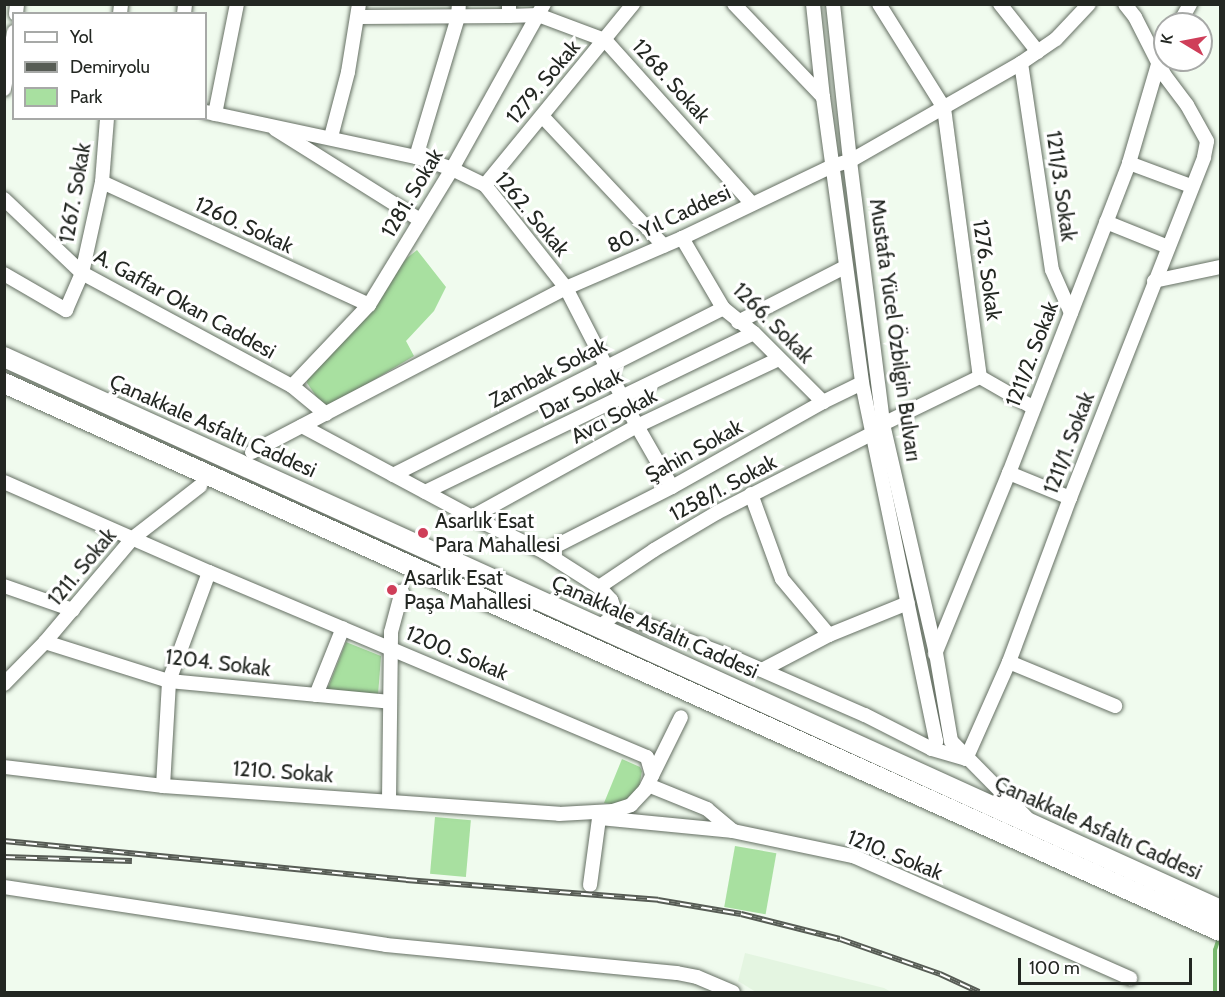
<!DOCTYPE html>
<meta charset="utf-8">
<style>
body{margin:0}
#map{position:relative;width:1225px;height:997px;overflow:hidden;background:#f0fbee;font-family:Cabin,sans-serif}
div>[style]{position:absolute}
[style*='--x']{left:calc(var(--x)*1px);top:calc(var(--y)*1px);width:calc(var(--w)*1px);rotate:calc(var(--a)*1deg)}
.built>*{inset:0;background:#e4f5e1}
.green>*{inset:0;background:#a8e0a0;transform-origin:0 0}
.stream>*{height:4px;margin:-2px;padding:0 2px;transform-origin:2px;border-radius:2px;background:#78b96e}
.roads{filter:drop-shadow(0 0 2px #656f63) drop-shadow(0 0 2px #656f63)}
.minor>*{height:14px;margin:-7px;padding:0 7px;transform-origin:7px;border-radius:7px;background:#fff}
.highway>*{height:20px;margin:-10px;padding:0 10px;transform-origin:10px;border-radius:10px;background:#fff}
.rail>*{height:6px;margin-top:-3px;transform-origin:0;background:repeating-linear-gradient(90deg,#fff 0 11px,#575c55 0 22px);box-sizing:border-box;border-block:2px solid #575c55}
.dots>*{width:16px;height:16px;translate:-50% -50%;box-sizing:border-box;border:3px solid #fff;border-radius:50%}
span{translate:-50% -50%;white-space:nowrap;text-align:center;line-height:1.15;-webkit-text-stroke:6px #fff;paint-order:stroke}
.street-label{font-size:21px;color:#232722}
.poi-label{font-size:21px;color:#232722}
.left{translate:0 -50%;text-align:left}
.frame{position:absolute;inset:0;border:6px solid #232722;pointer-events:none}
.legend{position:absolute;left:12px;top:12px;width:195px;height:108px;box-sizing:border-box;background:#fff;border:2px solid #a7a9a7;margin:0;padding:8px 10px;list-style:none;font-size:18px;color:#232722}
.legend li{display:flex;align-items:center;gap:12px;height:30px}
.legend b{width:30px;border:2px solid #a7a9a7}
.north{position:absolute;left:1153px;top:12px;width:60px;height:60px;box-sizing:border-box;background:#fff;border:2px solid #a7a9a7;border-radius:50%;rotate:280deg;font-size:16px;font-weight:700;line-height:24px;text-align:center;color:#232722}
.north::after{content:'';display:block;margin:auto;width:21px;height:27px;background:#cf3e59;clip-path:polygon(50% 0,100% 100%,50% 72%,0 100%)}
.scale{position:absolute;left:1018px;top:958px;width:174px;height:27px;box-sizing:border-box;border:3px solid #232722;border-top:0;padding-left:8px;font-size:18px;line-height:21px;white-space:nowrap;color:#232722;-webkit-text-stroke:4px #fff;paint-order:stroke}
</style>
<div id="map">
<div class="built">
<div style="clip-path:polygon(745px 953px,884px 988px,891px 992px,756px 992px,738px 981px)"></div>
</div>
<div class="green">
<div style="clip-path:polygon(417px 250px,446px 287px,434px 311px,406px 341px,414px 356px,325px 409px,307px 383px,308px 375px,407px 258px)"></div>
<div style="clip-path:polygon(346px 642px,381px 656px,378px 695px,327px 690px)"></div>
<div style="clip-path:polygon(622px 759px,640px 767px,642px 771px,638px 793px,630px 801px,617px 805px,604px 803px)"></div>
<div style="left:435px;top:817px;width:36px;height:57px;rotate:5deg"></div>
<div style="left:735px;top:846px;width:42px;height:62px;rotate:10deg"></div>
</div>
<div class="stream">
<div style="--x:1215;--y:992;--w:42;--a:-90"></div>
<div style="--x:1215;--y:950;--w:13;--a:-72"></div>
</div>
<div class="roads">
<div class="minor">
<div style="--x:509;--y:4;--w:12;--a:90"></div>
<div style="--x:509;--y:16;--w:29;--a:-2"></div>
<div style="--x:538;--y:15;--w:72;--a:20.5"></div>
<div style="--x:605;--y:40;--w:220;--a:48.1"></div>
<div style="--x:734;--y:4;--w:129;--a:46.3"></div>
<div style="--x:813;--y:4;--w:94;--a:83.9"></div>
<div style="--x:823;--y:97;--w:289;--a:82.2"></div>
<div style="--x:862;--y:383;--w:366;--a:78.3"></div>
<div style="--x:936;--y:741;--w:9;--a:117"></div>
<div style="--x:833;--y:4;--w:158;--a:83.8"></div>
<div style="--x:850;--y:161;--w:265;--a:82.8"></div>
<div style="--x:883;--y:424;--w:235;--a:77"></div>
<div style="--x:936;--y:653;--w:89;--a:80.3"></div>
<div style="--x:951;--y:741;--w:108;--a:45.4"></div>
<div style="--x:879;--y:4;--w:123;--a:58"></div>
<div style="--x:944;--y:108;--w:271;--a:82.4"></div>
<div style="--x:980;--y:377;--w:62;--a:29.9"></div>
<div style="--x:1000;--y:4;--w:61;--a:51.6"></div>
<div style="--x:16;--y:14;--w:10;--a:-84"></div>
<div style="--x:120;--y:14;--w:10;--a:-84"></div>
<div style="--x:184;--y:14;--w:10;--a:-84"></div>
<div style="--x:359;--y:17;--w:150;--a:-0.4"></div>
<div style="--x:1179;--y:24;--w:23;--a:-61"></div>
<div style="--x:1021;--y:63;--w:209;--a:81.5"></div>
<div style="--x:1052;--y:270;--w:47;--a:66.2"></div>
<div style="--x:4;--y:89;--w:58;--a:-80"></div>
<div style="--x:206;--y:112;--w:215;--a:12.1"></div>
<div style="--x:416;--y:157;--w:38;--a:18"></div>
<div style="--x:452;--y:169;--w:37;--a:26"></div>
<div style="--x:485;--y:185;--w:131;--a:51.8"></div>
<div style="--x:566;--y:288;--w:155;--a:62.8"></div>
<div style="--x:637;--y:426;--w:70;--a:60.2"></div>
<div style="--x:215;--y:114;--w:112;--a:-78.7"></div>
<div style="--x:542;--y:116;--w:178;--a:46.8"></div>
<div style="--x:275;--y:129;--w:171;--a:32.1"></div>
<div style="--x:331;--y:137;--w:67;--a:-75.3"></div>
<div style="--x:348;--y:72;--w:69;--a:-80.8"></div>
<div style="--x:416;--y:157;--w:146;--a:-73.3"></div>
<div style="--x:458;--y:17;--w:13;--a:-86"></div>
<div style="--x:1129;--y:163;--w:66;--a:20.4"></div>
<div style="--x:102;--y:182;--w:294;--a:24.7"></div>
<div style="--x:485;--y:185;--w:234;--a:-50.7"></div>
<div style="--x:4;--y:199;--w:108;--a:43.5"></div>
<div style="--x:82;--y:273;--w:238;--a:28.3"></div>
<div style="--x:292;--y:386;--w:44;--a:39.5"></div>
<div style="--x:1106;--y:222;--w:67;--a:22"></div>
<div style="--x:682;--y:238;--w:81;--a:59.6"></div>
<div style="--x:723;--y:308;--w:40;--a:39"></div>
<div style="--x:754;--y:333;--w:98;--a:45"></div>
<div style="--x:4;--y:274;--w:72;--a:30.1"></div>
<div style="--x:66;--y:310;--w:40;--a:-66.6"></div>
<div style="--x:82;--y:273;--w:93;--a:-77.6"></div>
<div style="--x:102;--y:182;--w:64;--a:-85.5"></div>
<div style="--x:1154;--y:281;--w:67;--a:-12"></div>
<div style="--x:738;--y:322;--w:120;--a:-27.2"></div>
<div style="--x:292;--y:386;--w:112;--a:-46.5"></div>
<div style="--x:369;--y:305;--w:159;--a:-58.6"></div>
<div style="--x:452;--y:169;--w:189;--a:-60.9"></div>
<div style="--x:874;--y:425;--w:9;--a:-6"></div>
<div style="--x:883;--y:424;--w:108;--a:-25.9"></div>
<div style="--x:302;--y:426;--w:193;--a:28.2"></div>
<div style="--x:472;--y:517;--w:80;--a:25.9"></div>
<div style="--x:544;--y:552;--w:65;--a:32.5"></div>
<div style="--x:599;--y:587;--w:18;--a:47"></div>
<div style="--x:611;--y:600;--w:14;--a:69"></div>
<div style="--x:616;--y:613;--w:23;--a:139"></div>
<div style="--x:252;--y:452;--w:354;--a:-27.6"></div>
<div style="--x:566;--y:288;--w:126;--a:-23.3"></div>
<div style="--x:682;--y:238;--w:166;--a:-25.6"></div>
<div style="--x:832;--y:166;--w:19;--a:-16"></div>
<div style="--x:850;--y:161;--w:197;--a:-29.8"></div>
<div style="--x:1021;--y:63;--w:42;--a:-34.4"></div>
<div style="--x:1056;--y:39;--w:48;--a:-46.7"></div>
<div style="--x:1009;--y:473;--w:66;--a:22.3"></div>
<div style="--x:393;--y:475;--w:370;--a:-26.8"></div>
<div style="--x:4;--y:482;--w:224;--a:23.7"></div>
<div style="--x:209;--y:572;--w:475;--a:22.9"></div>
<div style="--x:647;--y:757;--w:19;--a:74"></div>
<div style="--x:425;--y:492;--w:365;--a:-25.8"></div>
<div style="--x:751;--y:494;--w:90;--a:70"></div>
<div style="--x:782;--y:579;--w:73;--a:50"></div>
<div style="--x:472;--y:517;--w:188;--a:-28.9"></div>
<div style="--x:637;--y:426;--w:157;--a:-25.3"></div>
<div style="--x:544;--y:552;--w:144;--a:-26.9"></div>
<div style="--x:672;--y:487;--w:173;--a:-29.4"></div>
<div style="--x:823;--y:402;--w:43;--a:-26"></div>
<div style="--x:4;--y:586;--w:73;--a:19.2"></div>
<div style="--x:599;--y:587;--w:66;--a:-33.9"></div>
<div style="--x:654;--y:550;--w:74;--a:-30.7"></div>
<div style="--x:718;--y:512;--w:172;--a:-27"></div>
<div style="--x:616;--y:613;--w:124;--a:20.8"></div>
<div style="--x:732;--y:657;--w:145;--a:23.6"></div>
<div style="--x:865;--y:715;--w:75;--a:26.9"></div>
<div style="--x:932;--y:749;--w:35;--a:16"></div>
<div style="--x:45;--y:642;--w:130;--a:17.5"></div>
<div style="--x:169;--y:681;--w:222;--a:5.4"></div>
<div style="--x:935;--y:654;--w:196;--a:-67.8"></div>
<div style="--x:1009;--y:473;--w:332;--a:-68.8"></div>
<div style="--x:1129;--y:163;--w:106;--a:-73.6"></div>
<div style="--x:1159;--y:61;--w:13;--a:-63"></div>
<div style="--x:1009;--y:662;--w:115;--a:22.5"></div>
<div style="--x:762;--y:670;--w:76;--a:-27.6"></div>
<div style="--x:829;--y:635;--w:85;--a:-22.1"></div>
<div style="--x:4;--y:684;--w:59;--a:-45.7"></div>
<div style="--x:45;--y:642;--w:136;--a:-49.8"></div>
<div style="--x:133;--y:538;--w:85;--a:-37.8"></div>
<div style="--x:316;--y:695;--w:72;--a:-68.1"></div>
<div style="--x:966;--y:759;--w:106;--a:-66.1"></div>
<div style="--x:1009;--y:662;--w:175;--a:-69.6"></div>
<div style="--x:1070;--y:498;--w:366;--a:-68.5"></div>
<div style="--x:1204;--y:157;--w:16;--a:-79"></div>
<div style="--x:1207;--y:141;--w:41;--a:-119.1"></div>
<div style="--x:1187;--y:105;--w:36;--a:-127"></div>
<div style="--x:1165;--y:76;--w:66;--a:-117"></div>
<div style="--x:1135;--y:17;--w:16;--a:-128"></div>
<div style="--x:4;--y:767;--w:160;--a:6.8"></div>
<div style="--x:163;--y:786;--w:397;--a:4"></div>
<div style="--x:559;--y:814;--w:54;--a:-3.2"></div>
<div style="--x:613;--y:811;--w:19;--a:-18"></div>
<div style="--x:631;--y:805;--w:21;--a:-47"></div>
<div style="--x:645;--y:790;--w:81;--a:-63.7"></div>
<div style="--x:648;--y:785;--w:64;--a:22.1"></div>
<div style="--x:707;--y:809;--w:34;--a:40"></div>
<div style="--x:163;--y:786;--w:105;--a:-86.7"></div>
<div style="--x:169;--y:681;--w:116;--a:-69.8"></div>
<div style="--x:389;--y:800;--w:168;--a:-89.3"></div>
<div style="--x:391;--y:632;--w:42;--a:-75"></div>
<div style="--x:600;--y:818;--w:134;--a:5.6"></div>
<div style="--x:733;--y:831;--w:123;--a:11.8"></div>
<div style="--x:853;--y:856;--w:303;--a:23.8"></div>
<div style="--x:590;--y:885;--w:68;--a:-82.3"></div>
<div style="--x:4;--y:887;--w:386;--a:8.6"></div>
<div style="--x:386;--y:945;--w:292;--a:5.5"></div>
<div style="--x:677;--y:973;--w:20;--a:11"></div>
<div style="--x:697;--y:977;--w:39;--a:23"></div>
</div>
<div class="highway">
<div style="--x:4;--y:357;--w:1336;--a:24.45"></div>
<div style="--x:4;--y:383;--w:1334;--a:24.26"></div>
</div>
</div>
<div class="rail">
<div style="--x:4;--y:841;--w:404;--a:5.5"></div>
<div style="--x:406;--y:880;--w:253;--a:4.5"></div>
<div style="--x:658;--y:900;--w:84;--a:9.6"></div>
<div style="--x:741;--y:914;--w:102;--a:14.2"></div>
<div style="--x:840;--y:939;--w:106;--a:19.3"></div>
<div style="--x:940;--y:974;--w:43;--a:24.8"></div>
<div style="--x:4;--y:857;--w:128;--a:1.8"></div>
</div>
<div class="dots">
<div style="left:423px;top:533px;background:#cf3e59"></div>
<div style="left:392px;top:590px;background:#cf3e59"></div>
</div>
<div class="street-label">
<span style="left:671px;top:81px;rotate:48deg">1268. Sokak</span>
<span style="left:543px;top:82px;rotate:-50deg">1279. Sokak</span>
<span style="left:1061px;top:186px;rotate:82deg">1211/3. Sokak</span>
<span style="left:75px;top:193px;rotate:-80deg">1267. Sokak</span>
<span style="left:412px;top:193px;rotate:-59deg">1281. Sokak</span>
<span style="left:532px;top:214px;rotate:50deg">1262. Sokak</span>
<span style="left:669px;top:219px;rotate:-25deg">80. Yıl Caddesi</span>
<span style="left:244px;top:225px;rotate:25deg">1260. Sokak</span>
<span style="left:987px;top:270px;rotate:82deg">1276. Sokak</span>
<span style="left:185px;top:304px;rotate:29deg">A. Gaffar Okan Caddesi</span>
<span style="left:773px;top:323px;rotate:45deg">1266. Sokak</span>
<span style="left:895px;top:330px;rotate:82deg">Mustafa Yücel Özbilgin Bulvarı</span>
<span style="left:1032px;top:354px;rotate:-69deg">1211/2. Sokak</span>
<span style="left:548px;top:373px;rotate:-27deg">Zambak Sokak</span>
<span style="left:581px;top:394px;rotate:-26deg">Dar Sokak</span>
<span style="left:614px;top:416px;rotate:-28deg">Avcı Sokak</span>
<span style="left:213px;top:426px;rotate:24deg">Çanakkale Asfaltı Caddesi</span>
<span style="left:1069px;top:443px;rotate:-69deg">1211/1. Sokak</span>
<span style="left:694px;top:451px;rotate:-29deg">Şahin Sokak</span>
<span style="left:723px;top:488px;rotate:-28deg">1258/1. Sokak</span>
<span style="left:82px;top:567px;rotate:-50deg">1211. Sokak</span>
<span style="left:655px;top:627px;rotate:24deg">Çanakkale Asfaltı Caddesi</span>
<span style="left:457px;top:653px;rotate:23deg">1200. Sokak</span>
<span style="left:218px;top:663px;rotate:7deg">1204. Sokak</span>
<span style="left:283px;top:772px;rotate:4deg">1210. Sokak</span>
<span style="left:1098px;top:828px;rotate:24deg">Çanakkale Asfaltı Caddesi</span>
<span style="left:895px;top:855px;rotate:22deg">1210. Sokak</span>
</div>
<div class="poi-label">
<span class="left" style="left:435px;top:533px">Asarlık Esat<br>Para Mahallesi</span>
<span class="left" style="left:404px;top:590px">Asarlık Esat<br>Paşa Mahallesi</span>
</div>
<div class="frame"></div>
<ul class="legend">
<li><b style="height:8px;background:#fff"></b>Yol</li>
<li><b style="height:8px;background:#575c55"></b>Demiryolu</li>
<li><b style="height:16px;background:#a8e0a0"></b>Park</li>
</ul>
<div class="north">K</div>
<div class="scale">100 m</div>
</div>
